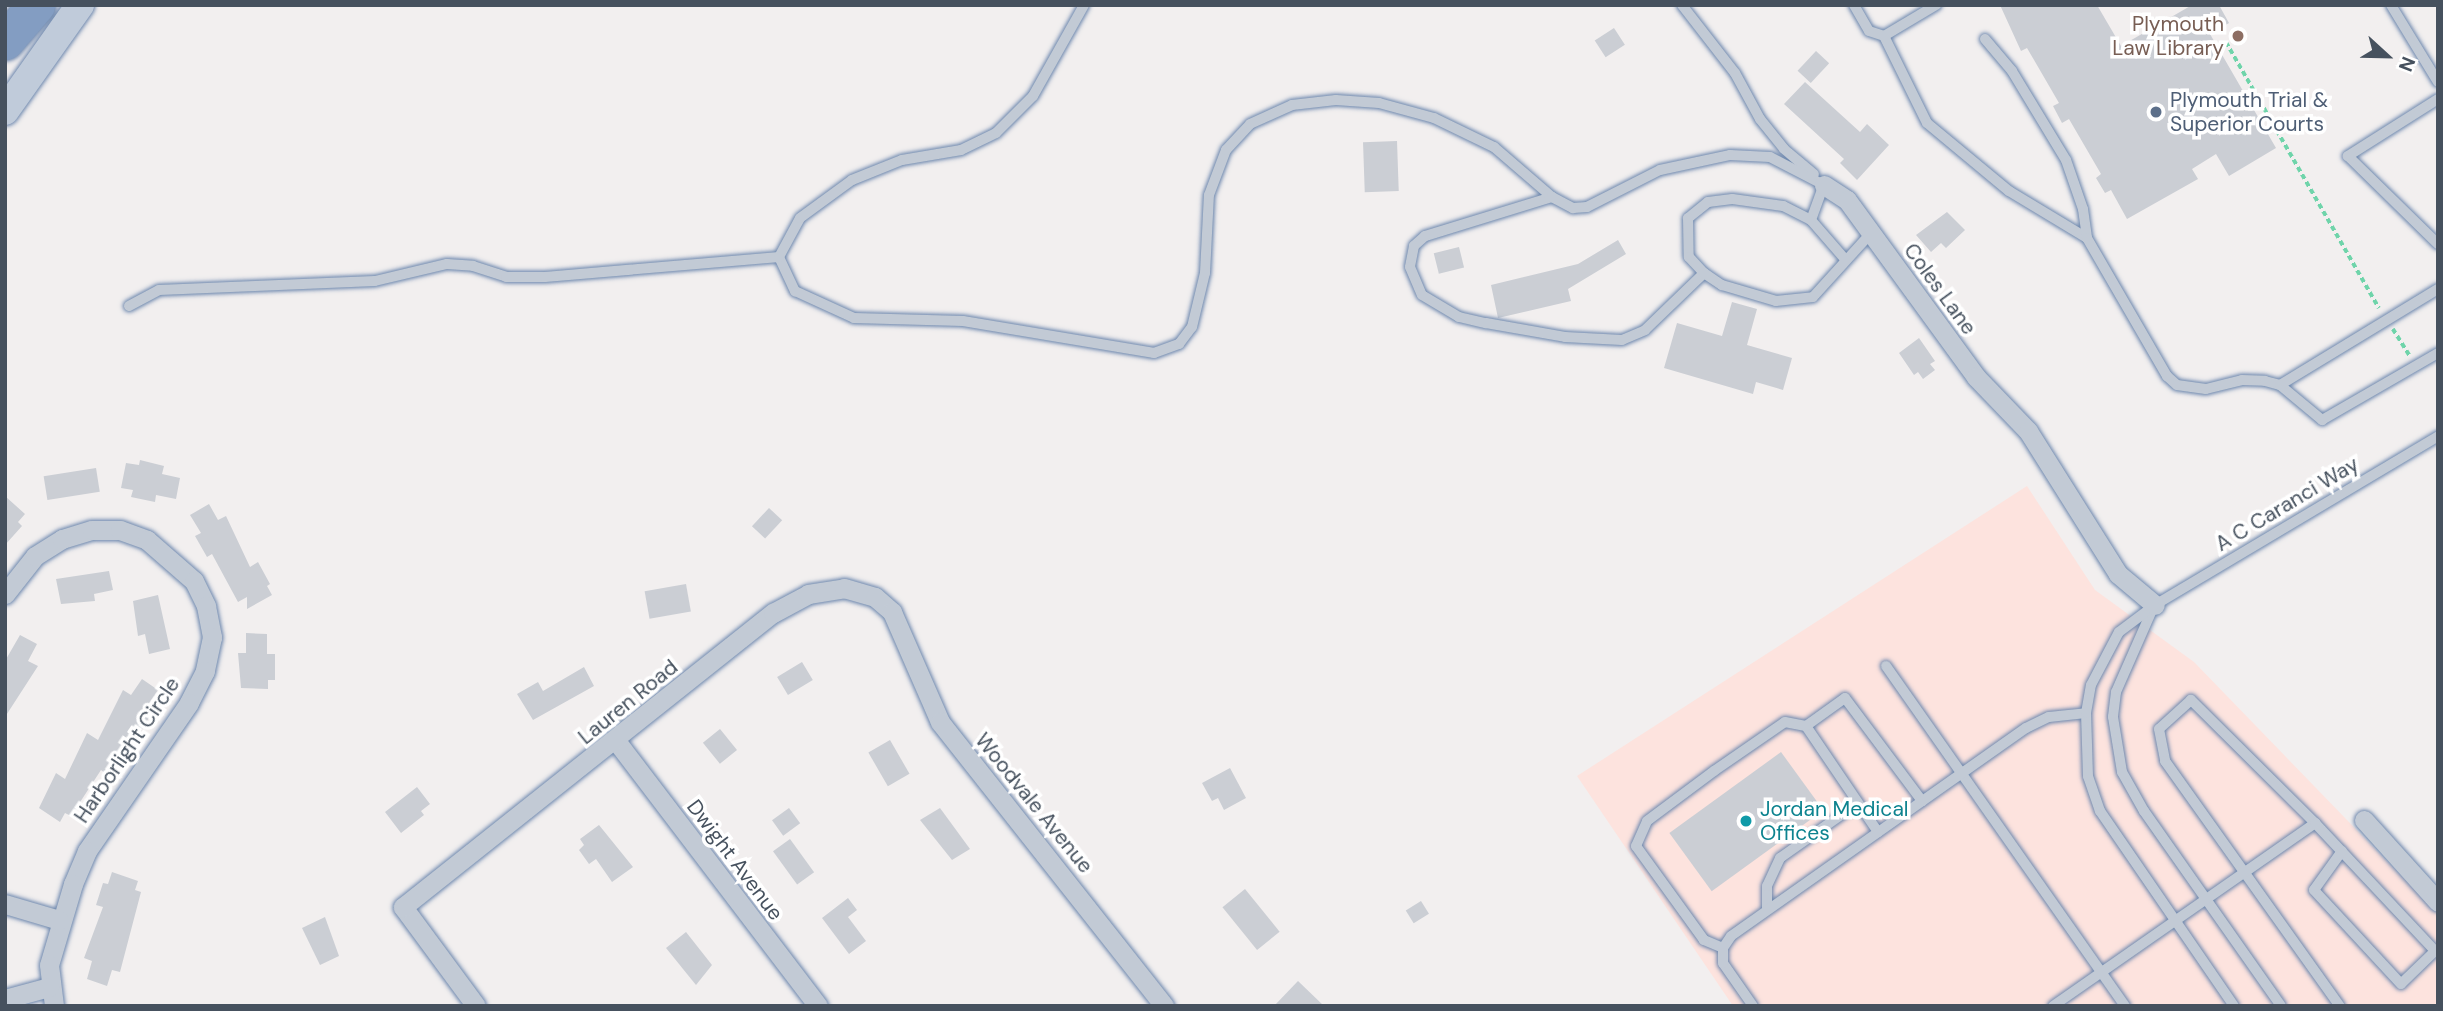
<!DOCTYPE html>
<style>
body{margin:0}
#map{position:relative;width:2443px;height:1011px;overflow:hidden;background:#f2efef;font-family:"DM Sans",sans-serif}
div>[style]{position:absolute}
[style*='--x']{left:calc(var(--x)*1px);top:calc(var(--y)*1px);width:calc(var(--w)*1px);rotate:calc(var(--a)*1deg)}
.medical>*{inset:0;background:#fde3de}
.building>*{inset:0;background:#cbced4;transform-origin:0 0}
.path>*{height:3.5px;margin-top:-1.75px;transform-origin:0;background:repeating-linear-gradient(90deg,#6fd4aa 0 5px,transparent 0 8.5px)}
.roads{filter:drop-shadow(0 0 2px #6e88ae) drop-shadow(0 0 2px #6e88ae)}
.lane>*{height:10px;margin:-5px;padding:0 5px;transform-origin:5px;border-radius:5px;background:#c2cad5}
.street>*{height:19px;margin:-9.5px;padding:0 9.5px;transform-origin:9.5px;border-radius:9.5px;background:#c2cad5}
.secondary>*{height:28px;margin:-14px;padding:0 14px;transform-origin:14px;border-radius:14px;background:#c0cbda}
.highway>*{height:37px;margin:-18.5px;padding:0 18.5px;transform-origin:18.5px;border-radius:18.5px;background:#839dc2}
.dots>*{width:19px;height:19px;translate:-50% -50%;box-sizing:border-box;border:4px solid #fff;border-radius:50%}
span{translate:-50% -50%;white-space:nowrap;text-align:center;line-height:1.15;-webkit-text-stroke:7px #fff;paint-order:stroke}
.education-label{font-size:21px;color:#785e54}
.right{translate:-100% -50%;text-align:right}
.service-label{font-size:21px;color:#4e5e75}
.left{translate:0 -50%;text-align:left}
.street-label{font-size:21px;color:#46515e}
.culture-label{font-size:21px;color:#0d838f}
.frame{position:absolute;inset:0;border:7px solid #46515e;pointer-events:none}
.north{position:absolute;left:2352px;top:21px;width:70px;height:70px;-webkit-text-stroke:5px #fff;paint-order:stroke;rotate:112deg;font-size:19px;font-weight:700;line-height:28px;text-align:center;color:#46515e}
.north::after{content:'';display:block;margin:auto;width:24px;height:32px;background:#46515e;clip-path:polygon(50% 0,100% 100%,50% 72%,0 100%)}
</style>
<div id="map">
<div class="medical">
<div style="clip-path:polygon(2027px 486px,2095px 590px,2194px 662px,2438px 914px,2438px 1006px,1733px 1006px,1577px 776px)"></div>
</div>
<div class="building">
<div style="clip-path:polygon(2000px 5px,2097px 5px,2121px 46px,2192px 5px,2219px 5px,2229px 23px,2210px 34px,2276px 148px,2229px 176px,2216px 154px,2192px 169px,2198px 179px,2127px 219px,2111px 190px,2105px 193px,2096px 178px,2101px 174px,2069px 119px,2062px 123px,2053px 106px,2059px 103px,2027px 48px,2021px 51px)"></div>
<div style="left:1614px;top:28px;width:20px;height:23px;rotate:57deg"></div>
<div style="left:1816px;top:51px;width:18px;height:27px;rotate:43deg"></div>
<div style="clip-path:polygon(1805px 82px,1860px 132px,1867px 124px,1889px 145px,1857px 180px,1840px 163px,1844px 159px,1784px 104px)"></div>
<div style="left:1397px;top:141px;width:50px;height:34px;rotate:88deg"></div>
<div style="clip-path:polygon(1947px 212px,1965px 230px,1946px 248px,1941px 243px,1931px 252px,1916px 235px)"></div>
<div style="clip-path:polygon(1618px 240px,1626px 254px,1568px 289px,1571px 301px,1498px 318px,1491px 285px,1578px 264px)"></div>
<div style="left:1459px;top:247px;width:21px;height:26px;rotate:76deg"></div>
<div style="clip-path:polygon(1732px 302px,1757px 309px,1747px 345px,1792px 358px,1783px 390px,1756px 382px,1753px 394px,1664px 368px,1677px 323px,1722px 336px)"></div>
<div style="clip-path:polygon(1919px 338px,1935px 361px,1930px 364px,1935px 370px,1923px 379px,1918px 372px,1914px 375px,1899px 353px)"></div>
<div style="clip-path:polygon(140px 460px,164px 466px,162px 474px,180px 478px,176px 499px,156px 495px,155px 502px,131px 497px,133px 490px,121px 488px,126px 463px,139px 465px)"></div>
<div style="left:96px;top:468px;width:24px;height:53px;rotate:81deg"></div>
<div style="clip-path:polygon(5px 496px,25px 514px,18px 522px,22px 526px,5px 545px)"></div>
<div style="clip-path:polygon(209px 504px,218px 520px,226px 516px,250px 567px,258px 562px,270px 584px,267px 586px,272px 595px,247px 609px,247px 597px,238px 602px,212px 554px,207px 557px,195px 536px,201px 533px,190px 515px)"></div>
<div style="left:769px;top:508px;width:18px;height:25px;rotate:43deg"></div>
<div style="clip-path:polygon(109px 571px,113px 590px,94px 594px,95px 601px,61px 604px,56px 579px)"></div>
<div style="left:686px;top:584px;width:28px;height:42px;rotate:80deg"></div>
<div style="clip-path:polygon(158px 595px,170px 649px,149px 654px,145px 634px,138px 636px,133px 601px)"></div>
<div style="clip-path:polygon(246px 633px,267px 634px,267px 654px,275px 654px,275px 680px,268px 680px,268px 689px,241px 688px,238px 653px,246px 653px)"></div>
<div style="clip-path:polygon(20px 635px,37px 644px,28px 661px,38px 666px,5px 717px,5px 661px)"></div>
<div style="left:802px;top:662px;width:21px;height:29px;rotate:59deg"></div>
<div style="clip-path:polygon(584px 667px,594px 686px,533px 720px,517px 694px,538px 682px,543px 691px)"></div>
<div style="clip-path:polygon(142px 679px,158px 690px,147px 707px,153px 711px,141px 731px,136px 727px,106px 774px,101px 770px,71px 816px,65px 813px,60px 822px,39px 808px,56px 773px,65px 779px,87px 733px,98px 740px,123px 690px,131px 695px)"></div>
<div style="left:720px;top:729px;width:27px;height:22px;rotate:51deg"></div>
<div style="left:890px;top:740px;width:39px;height:25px;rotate:60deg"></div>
<div style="left:1781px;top:752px;width:72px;height:138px;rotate:54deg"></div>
<div style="clip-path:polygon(1230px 768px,1246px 798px,1224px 810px,1218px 798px,1212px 801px,1202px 783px)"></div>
<div style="clip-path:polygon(417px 787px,430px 804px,421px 811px,424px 815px,401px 833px,385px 812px)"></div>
<div style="left:789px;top:808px;width:19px;height:21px;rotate:54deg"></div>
<div style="clip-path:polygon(940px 808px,970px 849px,952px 860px,920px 820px)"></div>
<div style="clip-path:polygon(599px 825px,633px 867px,612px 882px,596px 859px,589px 864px,579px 850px,584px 845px,580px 839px)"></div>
<div style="left:790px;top:839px;width:41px;height:21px;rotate:54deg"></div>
<div style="clip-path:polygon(112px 872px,138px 881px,135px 890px,141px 892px,120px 972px,112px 970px,107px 986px,87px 979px,92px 961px,84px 958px,103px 907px,96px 905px,103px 883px,108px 884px)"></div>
<div style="left:1245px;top:889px;width:55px;height:29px;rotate:51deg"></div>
<div style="clip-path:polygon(848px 898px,857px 910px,848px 917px,866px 941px,849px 954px,822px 918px)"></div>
<div style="left:1421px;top:901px;width:15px;height:18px;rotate:58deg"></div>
<div style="clip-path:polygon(325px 917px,339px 956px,320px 965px,302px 928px)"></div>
<div style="clip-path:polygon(686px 932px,712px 965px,696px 985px,666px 948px)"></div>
<div style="clip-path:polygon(1298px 981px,1324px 1006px,1274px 1006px)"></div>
</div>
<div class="path">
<div style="--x:2226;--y:42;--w:307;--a:60.1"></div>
<div style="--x:2393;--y:329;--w:31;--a:58"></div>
</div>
<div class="roads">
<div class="lane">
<div style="--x:1682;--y:5;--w:86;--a:52.1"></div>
<div style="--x:1735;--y:73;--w:52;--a:61.5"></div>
<div style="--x:1760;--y:119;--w:38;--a:51"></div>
<div style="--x:1784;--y:149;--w:39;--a:40"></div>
<div style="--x:1854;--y:5;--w:30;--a:60"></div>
<div style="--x:1869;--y:31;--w:16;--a:18"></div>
<div style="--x:1884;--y:36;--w:61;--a:-30.8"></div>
<div style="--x:2391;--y:5;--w:90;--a:58.6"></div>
<div style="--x:1884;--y:36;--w:97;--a:63.7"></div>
<div style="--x:1927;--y:123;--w:107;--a:39.7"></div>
<div style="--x:2009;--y:191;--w:91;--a:31.1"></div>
<div style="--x:1985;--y:39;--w:42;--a:49.8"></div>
<div style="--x:2012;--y:71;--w:104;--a:58.8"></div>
<div style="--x:2066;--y:160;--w:52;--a:70.9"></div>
<div style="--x:2083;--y:209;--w:29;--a:82"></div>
<div style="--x:2087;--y:238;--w:160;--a:59.9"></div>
<div style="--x:2167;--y:376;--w:13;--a:42"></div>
<div style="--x:2177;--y:385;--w:29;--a:8"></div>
<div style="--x:2206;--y:389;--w:37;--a:-14"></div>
<div style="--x:2242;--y:380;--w:23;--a:2"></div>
<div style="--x:2265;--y:381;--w:16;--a:15"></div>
<div style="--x:2280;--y:385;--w:55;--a:39.8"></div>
<div style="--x:2322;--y:420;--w:134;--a:-30"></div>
<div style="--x:2438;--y:99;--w:107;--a:147.7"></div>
<div style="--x:2348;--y:156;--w:126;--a:44.4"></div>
<div style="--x:1552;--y:197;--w:133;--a:162.9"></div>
<div style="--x:1425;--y:236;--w:15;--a:138"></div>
<div style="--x:1414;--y:246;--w:21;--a:101"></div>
<div style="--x:1410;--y:267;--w:30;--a:67"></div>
<div style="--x:1422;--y:295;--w:43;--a:30.7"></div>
<div style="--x:1459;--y:317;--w:28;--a:13"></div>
<div style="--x:1486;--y:323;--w:80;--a:10"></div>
<div style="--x:1565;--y:337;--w:57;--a:3"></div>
<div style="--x:1622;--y:340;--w:25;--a:-23"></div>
<div style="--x:1645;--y:330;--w:82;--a:-44"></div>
<div style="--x:1811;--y:220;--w:37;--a:-70"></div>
<div style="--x:779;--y:257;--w:38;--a:65"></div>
<div style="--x:795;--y:291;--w:65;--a:24.6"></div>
<div style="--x:854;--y:318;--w:109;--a:1.6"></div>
<div style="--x:963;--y:321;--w:194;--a:9.5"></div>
<div style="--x:1154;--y:353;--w:27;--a:-20"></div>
<div style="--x:1179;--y:344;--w:21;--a:-53"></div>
<div style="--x:1192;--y:327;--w:56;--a:-76.5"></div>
<div style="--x:1205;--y:273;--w:78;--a:-87.1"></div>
<div style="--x:1209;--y:195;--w:48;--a:-69.3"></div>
<div style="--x:1226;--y:150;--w:35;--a:-47"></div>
<div style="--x:1250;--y:124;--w:46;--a:-24.3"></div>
<div style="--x:1292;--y:105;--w:44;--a:-6.5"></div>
<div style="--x:1336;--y:100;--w:43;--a:4"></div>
<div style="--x:1379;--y:103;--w:57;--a:15.3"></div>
<div style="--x:1434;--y:118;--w:67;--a:25.8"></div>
<div style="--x:1494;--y:147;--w:77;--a:40.8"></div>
<div style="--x:1552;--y:197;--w:24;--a:28"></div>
<div style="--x:1573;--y:208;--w:14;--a:-4"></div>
<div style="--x:1587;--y:207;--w:82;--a:-26.9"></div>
<div style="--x:1660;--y:170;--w:72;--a:-12.1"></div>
<div style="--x:1730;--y:155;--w:40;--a:2.9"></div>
<div style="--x:1770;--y:157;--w:61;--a:27.4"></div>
<div style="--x:1844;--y:258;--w:50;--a:-131"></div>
<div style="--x:1811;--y:220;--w:31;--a:-153"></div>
<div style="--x:1783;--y:206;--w:51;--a:-172.2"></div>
<div style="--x:1732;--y:199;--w:24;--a:173"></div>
<div style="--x:1708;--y:202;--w:26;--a:141"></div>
<div style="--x:1688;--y:218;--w:39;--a:89"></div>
<div style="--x:1689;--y:257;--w:22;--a:47"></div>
<div style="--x:1704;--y:273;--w:22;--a:34"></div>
<div style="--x:1722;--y:285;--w:56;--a:16.5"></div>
<div style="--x:1776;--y:301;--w:37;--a:-6"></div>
<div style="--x:1813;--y:297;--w:88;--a:-47.8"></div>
<div style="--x:129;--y:306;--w:34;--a:-28"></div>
<div style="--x:159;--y:290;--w:216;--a:-2.4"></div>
<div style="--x:375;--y:281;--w:74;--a:-13.3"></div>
<div style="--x:447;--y:264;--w:26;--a:4"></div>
<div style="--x:473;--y:266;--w:35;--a:18"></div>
<div style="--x:506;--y:277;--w:39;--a:0"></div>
<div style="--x:545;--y:277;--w:235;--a:-4.9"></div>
<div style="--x:779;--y:257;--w:44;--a:-61.7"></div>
<div style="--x:800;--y:218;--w:64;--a:-36.2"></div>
<div style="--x:852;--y:180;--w:54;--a:-21.8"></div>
<div style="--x:902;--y:160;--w:60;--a:-9.6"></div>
<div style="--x:961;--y:150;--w:39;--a:-26"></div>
<div style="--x:996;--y:133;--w:52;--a:-45"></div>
<div style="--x:1033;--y:96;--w:104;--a:-60.7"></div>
<div style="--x:2280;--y:385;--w:185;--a:-31.3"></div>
<div style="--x:2153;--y:608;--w:92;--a:113.8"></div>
<div style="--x:2116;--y:692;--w:25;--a:97"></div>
<div style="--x:2113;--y:717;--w:56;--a:80.7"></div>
<div style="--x:2122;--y:772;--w:45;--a:60.6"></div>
<div style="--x:2144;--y:811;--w:238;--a:54.9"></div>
<div style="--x:1886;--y:666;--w:416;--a:54.9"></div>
<div style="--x:2315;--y:823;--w:175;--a:-135.2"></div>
<div style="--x:2191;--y:700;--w:43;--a:137.8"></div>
<div style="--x:2159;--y:729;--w:33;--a:79"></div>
<div style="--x:2165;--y:761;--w:301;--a:54.5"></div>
<div style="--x:1878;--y:832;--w:128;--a:-124.2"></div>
<div style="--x:1806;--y:726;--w:48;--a:-35.7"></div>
<div style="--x:1845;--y:698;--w:129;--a:53.2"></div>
<div style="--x:1767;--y:910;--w:24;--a:-90"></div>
<div style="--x:1767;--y:886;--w:31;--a:-65"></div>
<div style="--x:1780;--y:858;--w:95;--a:-35.2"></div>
<div style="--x:1723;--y:948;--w:21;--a:-157"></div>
<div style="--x:1704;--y:940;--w:116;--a:-125.9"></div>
<div style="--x:1636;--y:846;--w:27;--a:-66"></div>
<div style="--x:1647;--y:821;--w:84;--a:-36.7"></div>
<div style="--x:1714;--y:771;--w:86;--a:-34.6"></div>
<div style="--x:1785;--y:722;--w:21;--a:11"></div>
<div style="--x:1753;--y:1006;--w:52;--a:-124.9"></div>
<div style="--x:1723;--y:963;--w:15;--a:-90"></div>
<div style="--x:1723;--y:948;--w:14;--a:-56"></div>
<div style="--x:1731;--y:936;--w:361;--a:-35.2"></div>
<div style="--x:2026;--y:728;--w:25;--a:-26"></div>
<div style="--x:2049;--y:717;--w:37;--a:-6"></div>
<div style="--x:2053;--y:1006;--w:320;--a:-34.9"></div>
<div style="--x:2315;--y:823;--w:175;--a:46.8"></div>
<div style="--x:2435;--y:951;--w:47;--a:135.9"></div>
<div style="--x:2401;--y:984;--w:128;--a:-132.8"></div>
<div style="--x:2314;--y:890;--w:48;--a:-54.3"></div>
<div style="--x:2234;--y:1006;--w:237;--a:-124.5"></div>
<div style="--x:2100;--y:811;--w:37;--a:-109"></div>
<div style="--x:2088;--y:776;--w:63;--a:-91.8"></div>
<div style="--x:2086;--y:713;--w:28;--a:-80"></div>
<div style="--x:2091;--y:685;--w:60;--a:-62.2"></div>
<div style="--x:2119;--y:632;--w:45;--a:-36.9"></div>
<div style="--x:2155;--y:605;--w:330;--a:-30.8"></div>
</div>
<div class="street">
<div style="--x:1824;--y:185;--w:27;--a:33"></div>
<div style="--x:1847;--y:200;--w:219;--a:53.9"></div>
<div style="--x:1976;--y:377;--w:75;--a:46.1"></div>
<div style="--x:2028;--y:431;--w:169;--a:57.8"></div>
<div style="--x:2118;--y:574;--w:48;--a:40"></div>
<div style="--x:5;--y:594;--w:48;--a:-51.7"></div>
<div style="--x:35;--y:556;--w:32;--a:-32"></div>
<div style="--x:62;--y:539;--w:31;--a:-17"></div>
<div style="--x:92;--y:530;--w:28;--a:0"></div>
<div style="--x:120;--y:530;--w:29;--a:20"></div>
<div style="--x:147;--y:540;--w:62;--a:41.1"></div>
<div style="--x:194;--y:581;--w:28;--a:64"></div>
<div style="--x:206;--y:606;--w:32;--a:79"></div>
<div style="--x:212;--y:637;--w:35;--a:102"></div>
<div style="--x:205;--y:671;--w:36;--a:117"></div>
<div style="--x:189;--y:703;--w:180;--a:124.6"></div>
<div style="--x:87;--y:851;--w:36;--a:113"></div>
<div style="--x:73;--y:884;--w:84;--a:106.5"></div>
<div style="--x:49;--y:965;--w:41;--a:83"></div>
<div style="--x:617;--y:742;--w:332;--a:52.7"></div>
<div style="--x:2364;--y:820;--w:110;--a:47.9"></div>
<div style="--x:5;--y:904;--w:56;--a:16.5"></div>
<div style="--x:5;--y:999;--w:46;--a:-15.3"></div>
<div style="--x:476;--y:1006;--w:123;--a:-126.4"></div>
<div style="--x:403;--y:907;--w:473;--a:-38.5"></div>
<div style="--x:773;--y:613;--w:40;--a:-28"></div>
<div style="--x:808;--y:594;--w:36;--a:-9"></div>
<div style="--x:844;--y:588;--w:32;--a:16"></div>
<div style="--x:875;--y:597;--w:23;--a:41"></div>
<div style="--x:892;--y:612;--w:120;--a:66.4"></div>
<div style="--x:940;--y:722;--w:362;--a:51.7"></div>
</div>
<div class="secondary">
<div style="--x:5;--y:111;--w:130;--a:-54.7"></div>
</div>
<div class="highway">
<div style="--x:5;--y:41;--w:48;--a:-49.3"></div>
</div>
</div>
<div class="dots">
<div style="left:2238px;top:36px;background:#8d6e63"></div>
<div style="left:2156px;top:112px;background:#5c6f8a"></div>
<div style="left:1746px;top:821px;background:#0f9aa8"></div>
</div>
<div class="education-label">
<span class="right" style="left:2224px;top:36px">Plymouth<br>Law Library</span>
</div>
<div class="service-label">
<span class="left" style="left:2170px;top:112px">Plymouth Trial &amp;<br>Superior Courts</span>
</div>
<div class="street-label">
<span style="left:1940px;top:289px;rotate:54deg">Coles Lane</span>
<span style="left:2287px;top:504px;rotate:-31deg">A C Caranci Way</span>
<span style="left:628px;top:702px;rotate:-39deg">Lauren Road</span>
<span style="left:127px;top:750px;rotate:-56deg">Harborlight Circle</span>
<span style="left:1034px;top:803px;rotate:51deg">Woodvale Avenue</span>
<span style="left:735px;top:860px;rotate:53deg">Dwight Avenue</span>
</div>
<div class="culture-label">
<span class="left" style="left:1760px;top:821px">Jordan Medical<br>Offices</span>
</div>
<div class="frame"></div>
<div class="north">N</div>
</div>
